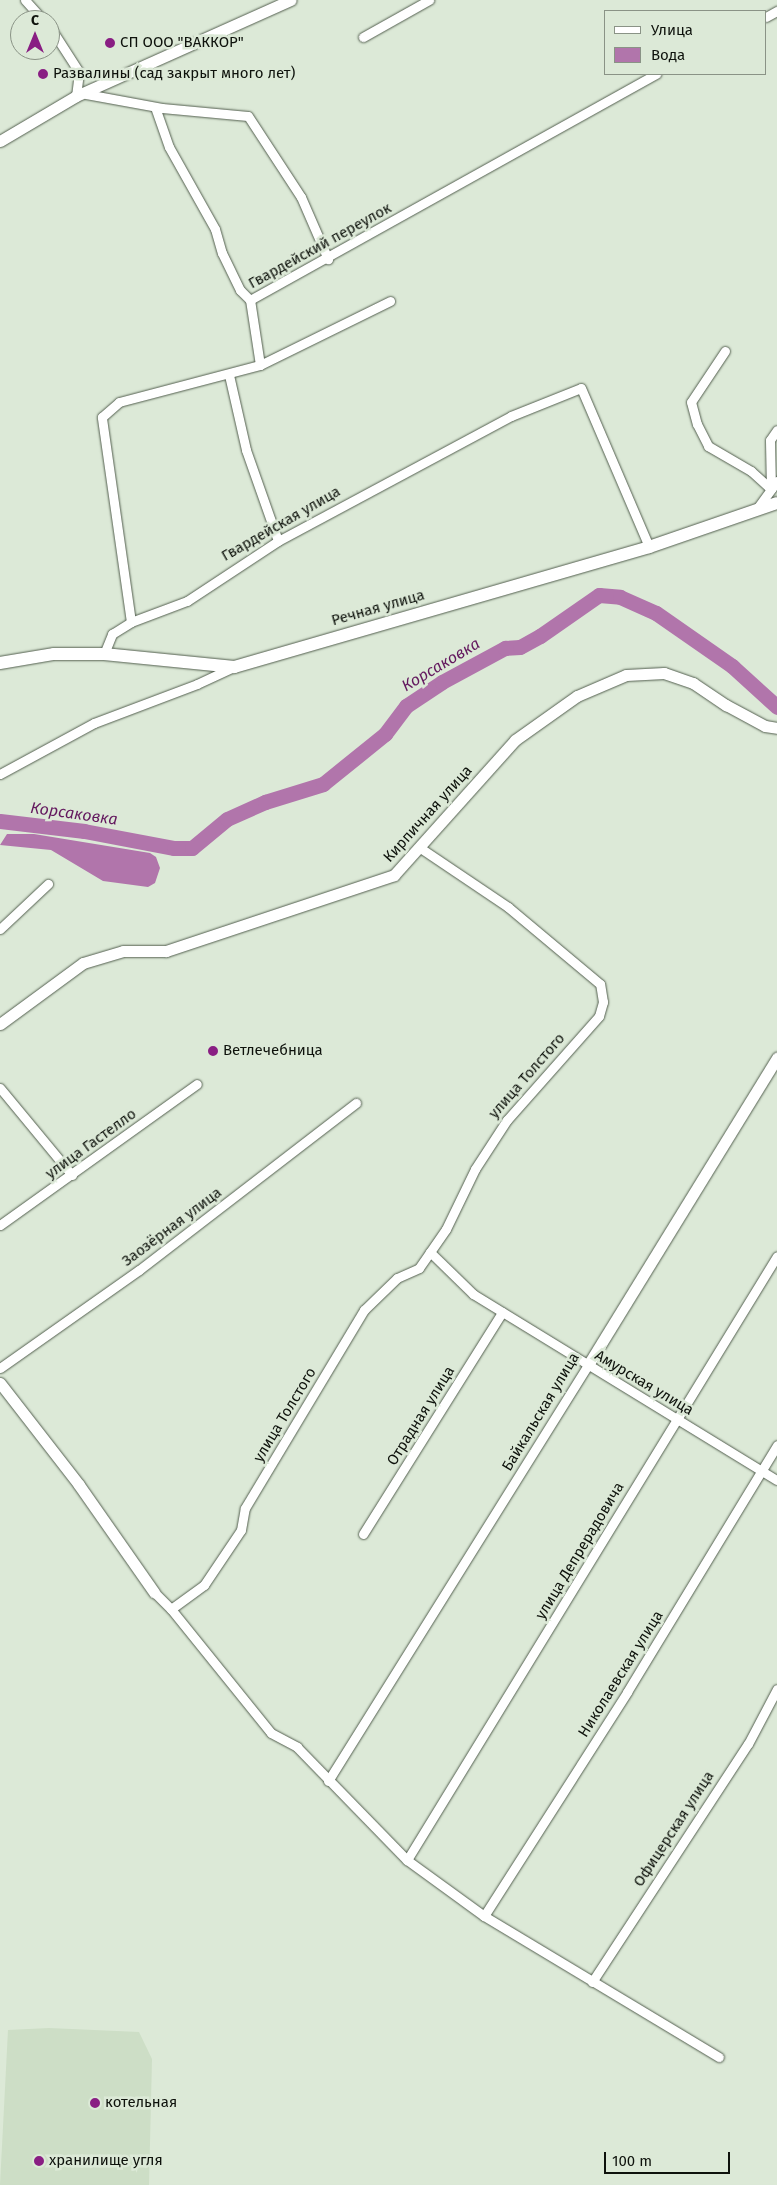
<!DOCTYPE html>
<meta charset="utf-8">
<style>
body{margin:0}
#map{position:relative;width:777px;height:2185px;overflow:hidden;background:#dce9d7;font-family:"Fira Sans",sans-serif}
div>[style]{position:absolute}
[style*='--x']{left:calc(var(--x)*1px);top:calc(var(--y)*1px);width:calc(var(--w)*1px);rotate:calc(var(--a)*1deg)}
.built>*{inset:0;background:#cddec6}
.water>*{inset:0;background:#b175ab}
.river>*{height:15px;margin:-7.5px;padding:0 7.5px;transform-origin:7.5px;border-radius:7.5px;background:#b175ab}
.roads{filter:drop-shadow(0 0 1px #535f4f) drop-shadow(0 0 1px #535f4f)}
.minor>*{height:9px;margin:-4.5px;padding:0 4.5px;transform-origin:4.5px;border-radius:4.5px;background:#fff}
.tertiary>*{height:11px;margin:-5.5px;padding:0 5.5px;transform-origin:5.5px;border-radius:5.5px;background:#fff}
.secondary>*{height:12px;margin:-6px;padding:0 6px;transform-origin:6px;border-radius:6px;background:#fff}
.dots>*{width:14px;height:14px;translate:-50% -50%;box-sizing:border-box;border:2px solid #dce9d7;border-radius:50%}
span{translate:-50% -50%;white-space:nowrap;text-align:center;line-height:1.15;-webkit-text-stroke:5px #dce9d7;paint-order:stroke}
.poi-label{font-size:15px;color:#0e120c}
.left{translate:0 -50%;text-align:left}
.street-label{font-size:15px;color:#0e120c}
.water-label{font-size:16px;color:#63185e;font-style:italic}
.legend{position:absolute;left:604px;top:10px;width:162px;height:65px;box-sizing:border-box;background:#dce9d7;border:1px solid #8a9386;margin:0;padding:6px 9px;list-style:none;font-size:15px;color:#0e120c}
.legend li{display:flex;align-items:center;gap:10px;height:25px}
.legend b{width:25px;border:1px solid #8a9386}
.north{position:absolute;left:10px;top:10px;width:50px;height:50px;box-sizing:border-box;background:#dce9d7;border:1px solid #8a9386;border-radius:50%;rotate:0deg;font-size:14px;font-weight:700;line-height:20px;text-align:center;color:#0e120c}
.north::after{content:'';display:block;margin:auto;width:18px;height:22px;background:#891e83;clip-path:polygon(50% 0,100% 100%,50% 72%,0 100%)}
.scale{position:absolute;left:604px;top:2152px;width:126px;height:22px;box-sizing:border-box;border:2px solid #0e120c;border-top:0;padding-left:6px;font-size:15px;line-height:18px;white-space:nowrap;color:#0e120c;-webkit-text-stroke:4px #dce9d7;paint-order:stroke}
</style>
<div id="map">
<div class="built">
<div style="clip-path:polygon(49px 2028px,139px 2032px,152px 2059px,149px 2185px,0 2185px,8px 2030px)"></div>
</div>
<div class="water">
<div style="clip-path:polygon(7px 834px,34px 834px,150px 853px,156px 857px,160px 868px,155px 883px,148px 887px,103px 881px,51px 850px,0 845px)"></div>
</div>
<div class="river">
<div style="--x:0;--y:821;--w:85;--a:6.8"></div>
<div style="--x:84;--y:831;--w:92;--a:10.7"></div>
<div style="--x:174;--y:848;--w:18;--a:0"></div>
<div style="--x:192;--y:848;--w:45;--a:-39.6"></div>
<div style="--x:227;--y:819;--w:42;--a:-24.1"></div>
<div style="--x:265;--y:802;--w:61;--a:-17.2"></div>
<div style="--x:323;--y:784;--w:80;--a:-38.9"></div>
<div style="--x:385;--y:734;--w:35;--a:-53"></div>
<div style="--x:406;--y:706;--w:43;--a:-33.7"></div>
<div style="--x:442;--y:682;--w:72;--a:-28.4"></div>
<div style="--x:505;--y:648;--w:15;--a:-4"></div>
<div style="--x:520;--y:647;--w:23;--a:-29"></div>
<div style="--x:540;--y:636;--w:72;--a:-34.8"></div>
<div style="--x:599;--y:595;--w:21;--a:5"></div>
<div style="--x:620;--y:597;--w:39;--a:24"></div>
<div style="--x:656;--y:613;--w:93;--a:34.9"></div>
<div style="--x:732;--y:666;--w:61;--a:42.3"></div>
</div>
<div class="roads">
<div class="minor">
<div style="--x:25;--y:0;--w:27;--a:48"></div>
<div style="--x:766;--y:17;--w:13;--a:-29"></div>
<div style="--x:50;--y:27;--w:54;--a:57.2"></div>
<div style="--x:79;--y:72;--w:24;--a:97"></div>
<div style="--x:363;--y:37;--w:76;--a:-29.3"></div>
<div style="--x:86;--y:94;--w:77;--a:10.4"></div>
<div style="--x:162;--y:108;--w:86;--a:5.3"></div>
<div style="--x:248;--y:116;--w:97;--a:56.8"></div>
<div style="--x:301;--y:197;--w:68;--a:66.5"></div>
<div style="--x:155;--y:107;--w:42;--a:70.7"></div>
<div style="--x:169;--y:147;--w:94;--a:60.7"></div>
<div style="--x:215;--y:229;--w:25;--a:74"></div>
<div style="--x:222;--y:253;--w:41;--a:64.1"></div>
<div style="--x:240;--y:290;--w:14;--a:45"></div>
<div style="--x:725;--y:351;--w:61;--a:123.7"></div>
<div style="--x:691;--y:402;--w:23;--a:75"></div>
<div style="--x:697;--y:424;--w:25;--a:63"></div>
<div style="--x:708;--y:446;--w:50;--a:30.2"></div>
<div style="--x:751;--y:471;--w:27;--a:42"></div>
<div style="--x:260;--y:365;--w:145;--a:-26.2"></div>
<div style="--x:229;--y:375;--w:77;--a:77.2"></div>
<div style="--x:246;--y:450;--w:96;--a:70.6"></div>
<div style="--x:771;--y:489;--w:49;--a:-91.2"></div>
<div style="--x:770;--y:440;--w:12;--a:-55"></div>
<div style="--x:756;--y:510;--w:36;--a:-54"></div>
<div style="--x:131;--y:622;--w:207;--a:-98.1"></div>
<div style="--x:102;--y:417;--w:23;--a:-41"></div>
<div style="--x:119;--y:402;--w:146;--a:-14.7"></div>
<div style="--x:260;--y:365;--w:66;--a:-98.7"></div>
<div style="--x:250;--y:300;--w:465;--a:-29.1"></div>
<div style="--x:104;--y:654;--w:22;--a:-68"></div>
<div style="--x:112;--y:634;--w:22;--a:-32"></div>
<div style="--x:131;--y:622;--w:60;--a:-20.6"></div>
<div style="--x:187;--y:601;--w:109;--a:-33.4"></div>
<div style="--x:278;--y:541;--w:264;--a:-28.2"></div>
<div style="--x:511;--y:416;--w:75;--a:-21.8"></div>
<div style="--x:581;--y:388;--w:173;--a:66.8"></div>
<div style="--x:0;--y:774;--w:107;--a:-28.5"></div>
<div style="--x:94;--y:723;--w:110;--a:-20.7"></div>
<div style="--x:197;--y:684;--w:40;--a:-25"></div>
<div style="--x:0;--y:929;--w:66;--a:-43.2"></div>
<div style="--x:0;--y:1088;--w:113;--a:50.4"></div>
<div style="--x:0;--y:1225;--w:242;--a:-35.6"></div>
<div style="--x:430;--y:1252;--w:60;--a:44.3"></div>
<div style="--x:473;--y:1294;--w:356;--a:31.5"></div>
<div style="--x:0;--y:1368;--w:170;--a:-35.2"></div>
<div style="--x:139;--y:1270;--w:274;--a:-37.6"></div>
<div style="--x:363;--y:1534;--w:262;--a:-57.9"></div>
<div style="--x:154;--y:1592;--w:24;--a:45"></div>
<div style="--x:171;--y:1609;--w:41;--a:-36"></div>
<div style="--x:204;--y:1585;--w:66;--a:-56.1"></div>
<div style="--x:241;--y:1530;--w:22;--a:-80"></div>
<div style="--x:245;--y:1508;--w:231;--a:-59"></div>
<div style="--x:364;--y:1310;--w:46;--a:-44.1"></div>
<div style="--x:397;--y:1278;--w:24;--a:-24"></div>
<div style="--x:419;--y:1268;--w:47;--a:-55.3"></div>
<div style="--x:446;--y:1229;--w:67;--a:-64.2"></div>
<div style="--x:475;--y:1169;--w:59;--a:-56.9"></div>
<div style="--x:507;--y:1120;--w:139;--a:-48.5"></div>
<div style="--x:599;--y:1016;--w:15;--a:-74"></div>
<div style="--x:603;--y:1002;--w:18;--a:-99"></div>
<div style="--x:600;--y:984;--w:120;--a:-140.1"></div>
<div style="--x:508;--y:907;--w:107;--a:-146"></div>
<div style="--x:171;--y:1609;--w:159;--a:51.1"></div>
<div style="--x:271;--y:1733;--w:30;--a:28"></div>
<div style="--x:297;--y:1747;--w:158;--a:45.8"></div>
<div style="--x:407;--y:1860;--w:95;--a:36"></div>
<div style="--x:484;--y:1916;--w:274;--a:31"></div>
<div style="--x:328;--y:1781;--w:491;--a:-58"></div>
<div style="--x:407;--y:1860;--w:708;--a:-58.51"></div>
<div style="--x:484;--y:1916;--w:266;--a:-57.4"></div>
<div style="--x:627;--y:1692;--w:289;--a:-58.7"></div>
<div style="--x:592;--y:1982;--w:285;--a:-56.8"></div>
<div style="--x:748;--y:1744;--w:62;--a:-62.2"></div>
</div>
<div class="tertiary">
<div style="--x:0;--y:141;--w:88;--a:-30.6"></div>
<div style="--x:76;--y:96;--w:235;--a:-24.1"></div>
<div style="--x:0;--y:1024;--w:103;--a:-36.3"></div>
<div style="--x:83;--y:963;--w:42;--a:-16.7"></div>
<div style="--x:123;--y:951;--w:43;--a:0"></div>
<div style="--x:166;--y:951;--w:240;--a:-18.4"></div>
<div style="--x:394;--y:875;--w:181;--a:-48.1"></div>
<div style="--x:515;--y:740;--w:76;--a:-35.4"></div>
<div style="--x:577;--y:696;--w:53;--a:-23.2"></div>
<div style="--x:626;--y:675;--w:38;--a:-3"></div>
<div style="--x:664;--y:673;--w:31;--a:19"></div>
<div style="--x:693;--y:683;--w:40;--a:34"></div>
<div style="--x:726;--y:705;--w:44;--a:28.3"></div>
<div style="--x:765;--y:726;--w:12;--a:9"></div>
<div style="--x:588;--y:1365;--w:361;--a:-58.4"></div>
<div style="--x:0;--y:1383;--w:129;--a:52.2"></div>
<div style="--x:79;--y:1485;--w:131;--a:55"></div>
</div>
<div class="secondary">
<div style="--x:0;--y:663;--w:55;--a:-9.5"></div>
<div style="--x:54;--y:654;--w:50;--a:0"></div>
<div style="--x:104;--y:654;--w:131;--a:5.7"></div>
<div style="--x:234;--y:667;--w:432;--a:-16.1"></div>
<div style="--x:649;--y:547;--w:135;--a:-19"></div>
</div>
</div>
<div class="dots">
<div style="left:110px;top:43px;background:#891e83"></div>
<div style="left:43px;top:74px;background:#891e83"></div>
<div style="left:213px;top:1051px;background:#891e83"></div>
<div style="left:95px;top:2103px;background:#891e83"></div>
<div style="left:39px;top:2161px;background:#891e83"></div>
</div>
<div class="poi-label">
<span class="left" style="left:120px;top:43px">СП ООО "ВАККОР"</span>
<span class="left" style="left:53px;top:74px">Развалины (сад закрыт много лет)</span>
<span class="left" style="left:223px;top:1051px">Ветлечебница</span>
<span class="left" style="left:105px;top:2103px">котельная</span>
<span class="left" style="left:49px;top:2161px">хранилище угля</span>
</div>
<div class="street-label">
<span style="left:320px;top:246px;rotate:-29deg">Гвардейский переулок</span>
<span style="left:281px;top:524px;rotate:-30deg">Гвардейская улица</span>
<span style="left:378px;top:608px;rotate:-16deg">Речная улица</span>
<span style="left:428px;top:814px;rotate:-48deg">Кирпичная улица</span>
<span style="left:527px;top:1076px;rotate:-49deg">улица Толстого</span>
<span style="left:91px;top:1144px;rotate:-36deg">улица Гастелло</span>
<span style="left:172px;top:1227px;rotate:-37deg">Заозёрная улица</span>
<span style="left:644px;top:1383px;rotate:31deg">Амурская улица</span>
<span style="left:541px;top:1412px;rotate:-59deg">Байкальская улица</span>
<span style="left:285px;top:1415px;rotate:-59deg">улица Толстого</span>
<span style="left:421px;top:1416px;rotate:-58deg">Отрадная улица</span>
<span style="left:580px;top:1551px;rotate:-59deg">улица Депрерадовича</span>
<span style="left:621px;top:1674px;rotate:-58deg">Николаевская улица</span>
<span style="left:674px;top:1829px;rotate:-57deg">Офицерская улица</span>
</div>
<div class="water-label">
<span style="left:441px;top:665px;rotate:-31deg">Корсаковка</span>
<span style="left:74px;top:814px;rotate:8deg">Корсаковка</span>
</div>
<ul class="legend">
<li><b style="height:6px;background:#fff"></b>Улица</li>
<li><b style="height:14px;background:#b175ab"></b>Вода</li>
</ul>
<div class="north">С</div>
<div class="scale">100 m</div>
</div>
